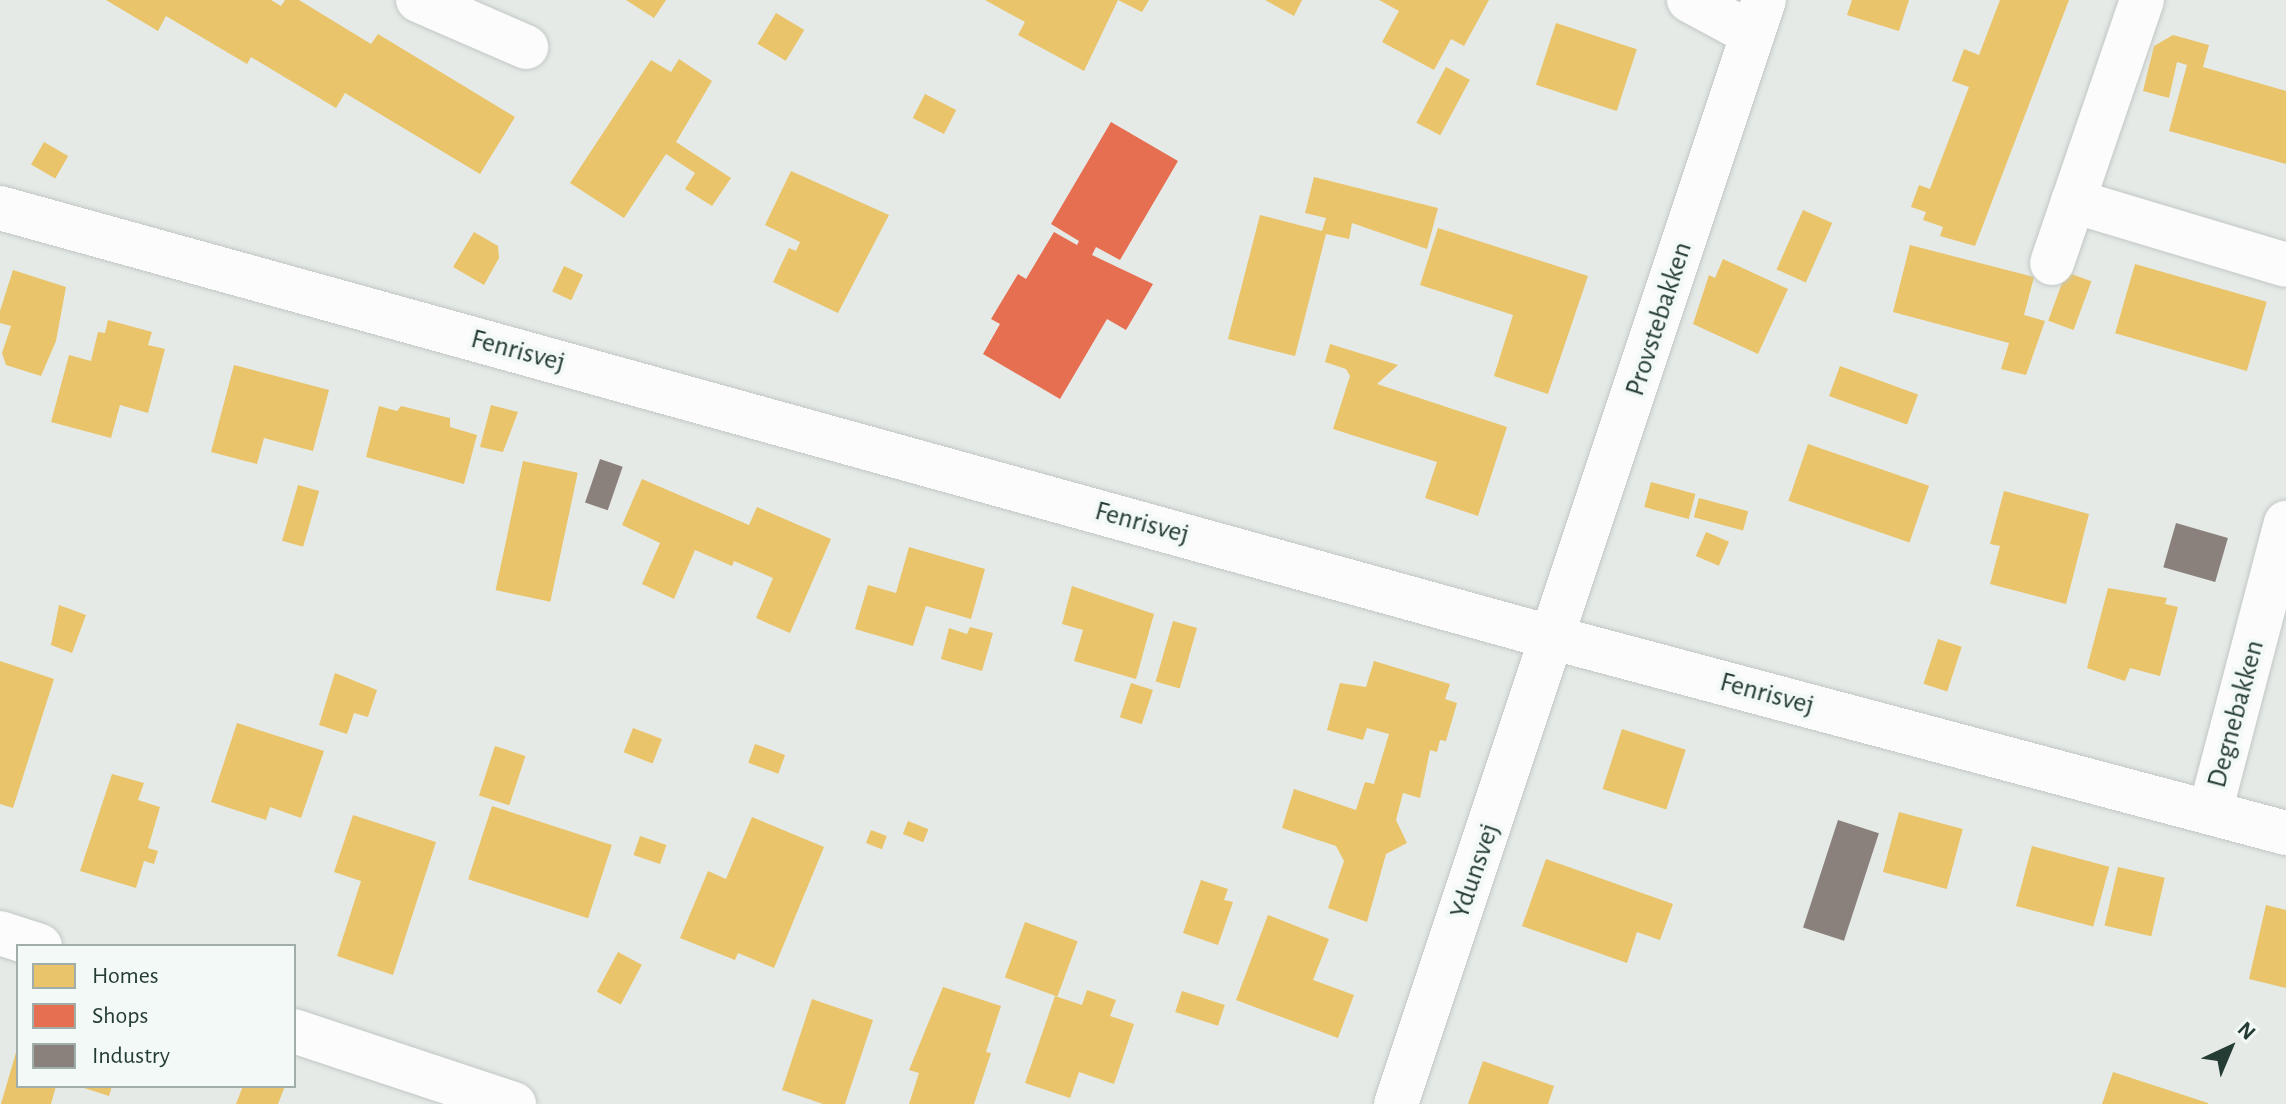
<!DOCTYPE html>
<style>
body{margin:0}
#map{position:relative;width:2286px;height:1104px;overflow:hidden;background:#e5eae7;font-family:"Alegreya Sans",sans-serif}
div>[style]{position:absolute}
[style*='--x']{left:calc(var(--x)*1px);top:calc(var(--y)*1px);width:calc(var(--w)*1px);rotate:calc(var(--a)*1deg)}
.homes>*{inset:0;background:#e9c46a;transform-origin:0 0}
.shops>*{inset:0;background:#e76f51}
.industry>*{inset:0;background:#8a817c;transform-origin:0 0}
.roads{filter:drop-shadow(0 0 2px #c2c7c4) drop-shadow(0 0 2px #c2c7c4)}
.minor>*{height:44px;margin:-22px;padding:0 22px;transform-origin:22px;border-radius:22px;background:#fbfcfb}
span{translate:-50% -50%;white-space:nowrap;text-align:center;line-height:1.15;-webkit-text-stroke:8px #f3f9f6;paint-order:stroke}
.street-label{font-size:28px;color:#243c33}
.legend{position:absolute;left:16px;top:944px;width:280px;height:144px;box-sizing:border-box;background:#f3f9f6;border:2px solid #a0ada8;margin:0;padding:10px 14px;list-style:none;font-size:24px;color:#243c33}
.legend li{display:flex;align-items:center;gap:16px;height:40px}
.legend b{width:40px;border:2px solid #a0ada8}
.north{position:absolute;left:2190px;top:1008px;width:80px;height:80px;-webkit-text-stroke:6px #f3f9f6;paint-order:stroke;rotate:44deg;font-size:22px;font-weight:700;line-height:32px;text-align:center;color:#243c33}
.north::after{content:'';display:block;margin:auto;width:28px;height:36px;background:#243c33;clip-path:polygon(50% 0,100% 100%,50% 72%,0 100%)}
</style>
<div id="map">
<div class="homes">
<div style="clip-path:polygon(106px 0,271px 0,281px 6px,285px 0,299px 0,371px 44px,378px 34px,515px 117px,480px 174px,345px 93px,336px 108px,251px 57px,247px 64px,166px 16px,158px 31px)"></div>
<div style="clip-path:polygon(626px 0,666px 0,654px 18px)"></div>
<div style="clip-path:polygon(985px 0,1149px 0,1142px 12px,1118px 0,1084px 71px,1018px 35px,1025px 22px)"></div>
<div style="clip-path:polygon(1265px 0,1302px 0,1294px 16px)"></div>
<div style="clip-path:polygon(1379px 0,1489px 0,1464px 46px,1451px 39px,1434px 70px,1382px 42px,1399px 11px)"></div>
<div style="clip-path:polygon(1852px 0,1909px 0,1899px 31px,1847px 15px)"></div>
<div style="clip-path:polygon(2000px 0,2069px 0,1975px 246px,1940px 236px,1943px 227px,1923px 220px,1926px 212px,1911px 207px,1919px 185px,1930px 189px,1969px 87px,1952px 81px,1964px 49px,1979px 55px)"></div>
<div style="left:776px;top:13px;width:33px;height:36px;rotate:31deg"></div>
<div style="left:1556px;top:23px;width:85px;height:65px;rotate:18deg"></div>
<div style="clip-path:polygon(2173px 35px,2209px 45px,2203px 67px,2286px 91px,2286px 164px,2169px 131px,2187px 65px,2177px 62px,2169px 98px,2143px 91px,2154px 46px)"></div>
<div style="clip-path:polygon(679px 59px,712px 81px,676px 142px,731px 178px,712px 206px,685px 189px,695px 173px,666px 154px,624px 218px,570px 183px,651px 60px,671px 72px)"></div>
<div style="left:1446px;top:67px;width:27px;height:63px;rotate:28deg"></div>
<div style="left:925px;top:94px;width:35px;height:27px;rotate:27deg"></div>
<div style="left:44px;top:142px;width:28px;height:26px;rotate:30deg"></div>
<div style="clip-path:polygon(791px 171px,889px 215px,838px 313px,773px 282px,789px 248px,796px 251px,800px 242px,765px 225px)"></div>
<div style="clip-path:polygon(1314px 177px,1438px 208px,1427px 249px,1352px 223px,1349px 239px,1326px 234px,1295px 356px,1228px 339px,1260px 215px,1322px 231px,1326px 218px,1305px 213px)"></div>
<div style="left:1803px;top:210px;width:32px;height:65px;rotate:24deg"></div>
<div style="clip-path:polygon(1438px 228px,1588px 276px,1548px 394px,1494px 376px,1513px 315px,1420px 285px)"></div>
<div style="clip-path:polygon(474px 232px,498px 246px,499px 258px,484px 285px,453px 267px)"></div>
<div style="clip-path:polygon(1910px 245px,2034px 277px,2024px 315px,2045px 321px,2026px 375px,2001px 369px,2009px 343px,1893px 312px)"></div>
<div style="clip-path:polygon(1723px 259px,1788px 289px,1758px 354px,1693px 324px,1709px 275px,1715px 278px)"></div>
<div style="left:2135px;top:264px;width:137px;height:72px;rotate:16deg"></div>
<div style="left:564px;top:266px;width:21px;height:28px;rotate:25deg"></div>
<div style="clip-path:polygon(13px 270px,66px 287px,56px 341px,41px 376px,6px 365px,2px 353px,11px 326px,0 323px,0 311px)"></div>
<div style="left:2066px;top:272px;width:27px;height:52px;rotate:20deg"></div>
<div style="clip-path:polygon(108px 320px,152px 332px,148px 345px,165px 349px,148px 413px,120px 405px,111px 438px,51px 422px,69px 355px,91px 361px,98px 332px,105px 333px)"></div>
<div style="clip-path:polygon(1330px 344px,1398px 365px,1377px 384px,1507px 427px,1478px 516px,1425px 498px,1437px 462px,1333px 429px,1350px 376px,1346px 369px,1325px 362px)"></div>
<div style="clip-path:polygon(234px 365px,329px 390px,313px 451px,264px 438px,257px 464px,211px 452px)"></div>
<div style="left:1840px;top:366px;width:83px;height:32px;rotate:20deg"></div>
<div style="clip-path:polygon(491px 405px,518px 412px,503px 452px,480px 447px)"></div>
<div style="clip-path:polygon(379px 406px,397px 411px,401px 406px,450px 418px,450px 427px,477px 435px,464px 484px,366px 457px)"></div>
<div style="left:1808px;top:444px;width:128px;height:60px;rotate:19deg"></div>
<div style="left:523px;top:461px;width:56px;height:132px;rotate:12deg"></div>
<div style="clip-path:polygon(642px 479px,749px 525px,757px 507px,831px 539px,790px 633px,756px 618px,773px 578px,734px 561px,732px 566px,695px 550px,674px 599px,642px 584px,660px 543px,622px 525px)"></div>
<div style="left:1651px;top:482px;width:46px;height:26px;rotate:15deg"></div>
<div style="left:298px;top:485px;width:22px;height:58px;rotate:16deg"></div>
<div style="clip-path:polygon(2004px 491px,2089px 514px,2066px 604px,1990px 584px,2000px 546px,1990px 544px)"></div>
<div style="left:1699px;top:498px;width:51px;height:20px;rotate:15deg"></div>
<div style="left:1706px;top:532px;width:25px;height:26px;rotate:23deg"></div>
<div style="clip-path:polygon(909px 547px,985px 569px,971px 619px,926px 606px,913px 646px,855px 629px,868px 585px,896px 593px)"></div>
<div style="clip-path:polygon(1072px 586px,1154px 614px,1136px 679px,1074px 661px,1083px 630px,1062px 624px)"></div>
<div style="clip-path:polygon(2108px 588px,2167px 598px,2165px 604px,2178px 607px,2160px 676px,2130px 668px,2125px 681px,2087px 668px)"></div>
<div style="clip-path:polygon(59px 605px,86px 615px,72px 653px,51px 645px)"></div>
<div style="left:1173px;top:621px;width:25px;height:63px;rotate:16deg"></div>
<div style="clip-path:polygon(970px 627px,993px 633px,982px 671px,941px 659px,949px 628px,967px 634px)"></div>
<div style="left:1938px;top:639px;width:25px;height:47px;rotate:18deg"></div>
<div style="clip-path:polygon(0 661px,54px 679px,13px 808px,0 804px)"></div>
<div style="clip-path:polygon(1374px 661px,1450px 684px,1445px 699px,1457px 703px,1446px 741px,1440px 740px,1437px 752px,1430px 750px,1420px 798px,1403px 793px,1396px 820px,1407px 843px,1386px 854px,1367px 922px,1328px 908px,1344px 861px,1336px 846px,1282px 828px,1294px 789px,1356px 810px,1365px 782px,1374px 784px,1389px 734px,1367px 728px,1363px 740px,1327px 730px,1340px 683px,1366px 687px)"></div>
<div style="clip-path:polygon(335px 673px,377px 690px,368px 717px,354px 713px,347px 734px,319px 725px)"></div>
<div style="left:1131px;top:683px;width:23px;height:36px;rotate:18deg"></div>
<div style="clip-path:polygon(237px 723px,324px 751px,301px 818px,270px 807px,266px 820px,211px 802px)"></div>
<div style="left:633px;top:728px;width:31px;height:26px;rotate:21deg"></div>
<div style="left:1622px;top:729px;width:67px;height:63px;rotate:18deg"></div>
<div style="left:755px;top:744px;width:32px;height:20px;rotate:20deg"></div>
<div style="left:495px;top:746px;width:32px;height:52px;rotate:18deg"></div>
<div style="clip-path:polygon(112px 774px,144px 783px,138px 800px,160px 807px,148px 848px,158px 851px,154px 864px,144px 861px,136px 888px,80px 871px)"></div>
<div style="left:492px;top:806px;width:126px;height:77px;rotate:18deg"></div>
<div style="left:1899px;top:812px;width:66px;height:62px;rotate:15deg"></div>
<div style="clip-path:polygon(353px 815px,436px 842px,393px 975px,337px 956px,361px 881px,334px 872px)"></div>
<div style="clip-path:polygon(752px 817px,824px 847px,774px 968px,738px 953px,735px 960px,680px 938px,708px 871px,726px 879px)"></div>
<div style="left:908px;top:821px;width:22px;height:14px;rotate:22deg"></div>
<div style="left:871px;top:830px;width:17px;height:14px;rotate:21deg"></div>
<div style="left:640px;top:836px;width:28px;height:20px;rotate:19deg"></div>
<div style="left:2032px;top:846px;width:80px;height:62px;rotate:15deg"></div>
<div style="clip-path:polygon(1546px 859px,1673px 904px,1660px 940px,1637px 932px,1627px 963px,1522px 926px)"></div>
<div style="left:2118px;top:867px;width:48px;height:60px;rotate:13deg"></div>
<div style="clip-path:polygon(1201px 880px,1228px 889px,1224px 900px,1233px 902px,1218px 945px,1183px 933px)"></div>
<div style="clip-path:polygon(2266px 905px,2286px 910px,2286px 988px,2249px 979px)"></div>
<div style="clip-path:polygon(1268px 915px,1329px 939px,1313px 980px,1354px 995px,1338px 1038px,1236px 1000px)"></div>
<div style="left:1025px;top:922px;width:56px;height:59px;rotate:20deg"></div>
<div style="left:618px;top:952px;width:27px;height:45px;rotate:28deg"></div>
<div style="clip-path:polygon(943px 987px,1001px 1006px,986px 1052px,991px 1053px,974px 1104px,909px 1104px,919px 1073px,909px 1070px)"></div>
<div style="clip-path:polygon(1087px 990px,1116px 1000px,1110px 1016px,1134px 1024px,1114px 1084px,1079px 1072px,1070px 1098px,1025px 1083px,1055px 996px,1082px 1005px)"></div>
<div style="left:1182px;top:991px;width:45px;height:22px;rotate:18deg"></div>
<div style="clip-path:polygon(812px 999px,873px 1020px,845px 1104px,823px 1104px,782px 1090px)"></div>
<div style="clip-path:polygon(17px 1049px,18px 1086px,56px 1086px,51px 1104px,1px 1104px)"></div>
<div style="clip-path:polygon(1483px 1061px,1554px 1086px,1548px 1104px,1468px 1104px)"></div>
<div style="clip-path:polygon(2113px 1072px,2208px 1103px,2208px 1104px,2102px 1104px)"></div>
<div style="clip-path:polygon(78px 1086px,112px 1086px,109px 1096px)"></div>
<div style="clip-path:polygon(243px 1086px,285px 1086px,278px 1104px,236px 1104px)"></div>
</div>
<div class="shops">
<div style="clip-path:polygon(1111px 122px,1178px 161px,1120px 260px,1096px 247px,1092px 255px,1153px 284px,1126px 330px,1107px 319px,1060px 399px,983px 354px,1000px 324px,991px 319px,1018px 274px,1026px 279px,1054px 232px,1077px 245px,1079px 241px,1051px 224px)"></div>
</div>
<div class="industry">
<div style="left:600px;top:459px;width:24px;height:46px;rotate:19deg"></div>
<div style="left:2176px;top:523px;width:54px;height:46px;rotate:16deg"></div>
<div style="left:1838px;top:820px;width:43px;height:113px;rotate:18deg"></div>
</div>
<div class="roads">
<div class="minor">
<div style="--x:418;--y:0;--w:118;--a:23.5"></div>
<div style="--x:1689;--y:0;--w:72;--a:28.4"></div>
<div style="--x:2073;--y:201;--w:222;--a:16.7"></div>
<div style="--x:0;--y:208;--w:1612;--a:15.47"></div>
<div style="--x:1554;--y:638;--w:758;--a:14.92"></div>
<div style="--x:2052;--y:263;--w:278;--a:-71.1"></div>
<div style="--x:2210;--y:812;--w:299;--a:-75.3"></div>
<div style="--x:0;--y:933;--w:42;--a:18"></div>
<div style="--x:294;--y:1031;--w:232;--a:18.4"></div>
<div style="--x:1396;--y:1104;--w:1164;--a:-71.57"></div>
</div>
</div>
<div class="street-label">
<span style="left:1659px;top:319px;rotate:-72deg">Provstebakken</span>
<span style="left:518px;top:351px;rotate:15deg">Fenrisvej</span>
<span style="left:1142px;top:523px;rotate:15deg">Fenrisvej</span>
<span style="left:1767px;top:694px;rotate:15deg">Fenrisvej</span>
<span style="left:2236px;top:714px;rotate:-75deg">Degnebakken</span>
<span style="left:1475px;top:871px;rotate:-71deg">Ydunsvej</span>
</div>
<ul class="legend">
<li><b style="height:22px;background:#e9c46a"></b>Homes</li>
<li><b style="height:22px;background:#e76f51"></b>Shops</li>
<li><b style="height:22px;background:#8a817c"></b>Industry</li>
</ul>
<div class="north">N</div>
</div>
